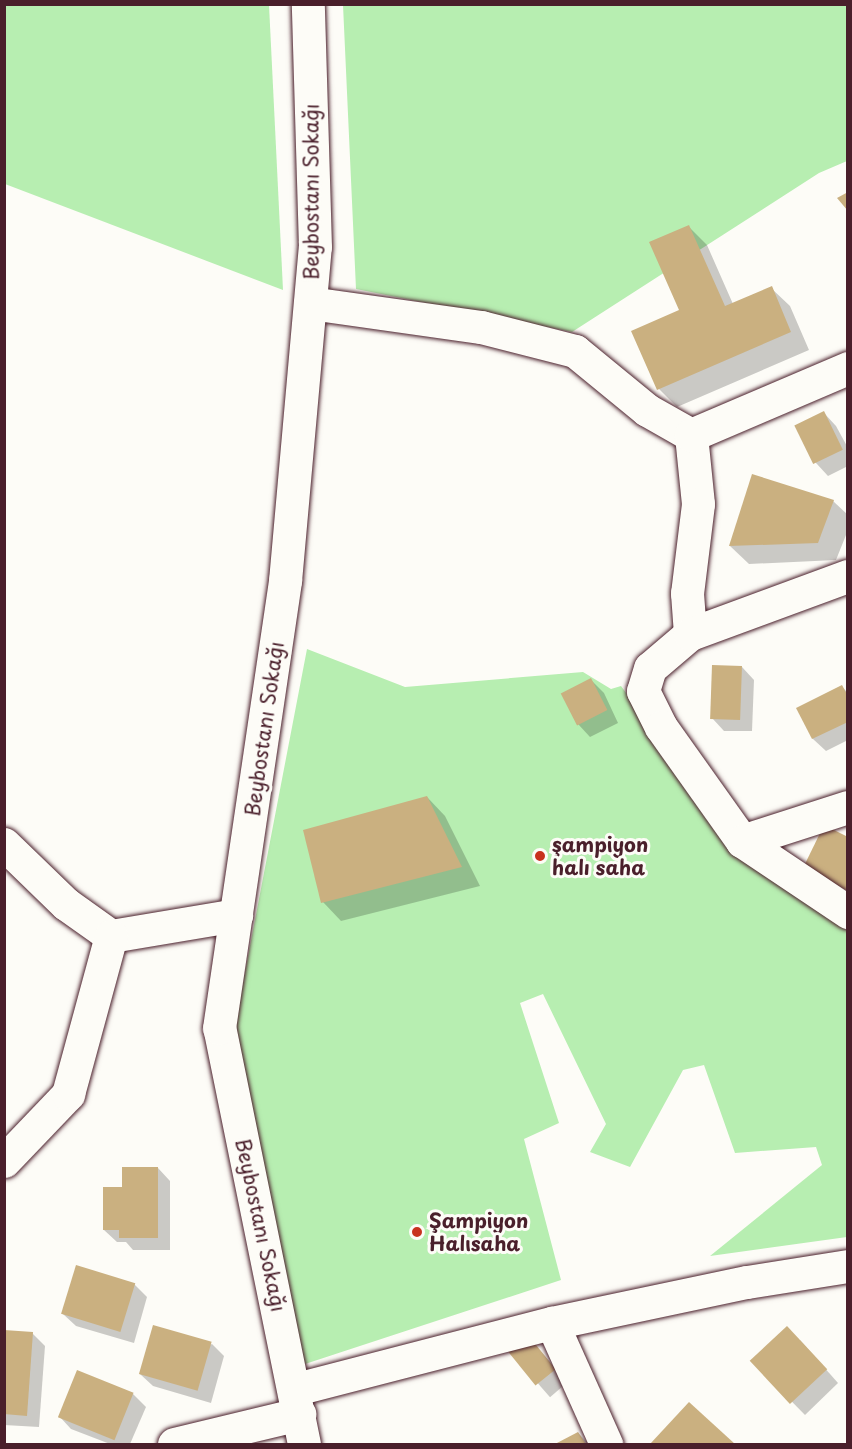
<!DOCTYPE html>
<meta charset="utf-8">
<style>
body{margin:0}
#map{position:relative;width:852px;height:1449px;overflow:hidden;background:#fdfcf7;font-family:"Playpen Sans",sans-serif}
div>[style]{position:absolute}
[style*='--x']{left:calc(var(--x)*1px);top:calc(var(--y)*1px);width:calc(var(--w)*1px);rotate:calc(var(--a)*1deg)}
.green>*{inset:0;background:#b7eeb1}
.shadow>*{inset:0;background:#0003;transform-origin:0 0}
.building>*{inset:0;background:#cab080;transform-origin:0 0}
.roads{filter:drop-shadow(0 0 2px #4a1f2b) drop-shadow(0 0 2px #4a1f2b)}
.minor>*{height:33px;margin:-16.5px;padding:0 16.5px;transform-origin:16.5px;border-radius:16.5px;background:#fdfcf7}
.dots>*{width:16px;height:16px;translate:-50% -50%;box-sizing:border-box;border:3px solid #fdfcf7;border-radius:50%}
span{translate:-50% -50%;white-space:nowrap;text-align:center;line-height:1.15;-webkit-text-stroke:6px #fdfcf7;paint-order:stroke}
.street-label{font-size:20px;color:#4a1f2b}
.poi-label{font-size:20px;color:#4a1f2b;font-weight:700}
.left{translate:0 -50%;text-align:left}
.frame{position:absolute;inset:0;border:6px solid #4a1f2b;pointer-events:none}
</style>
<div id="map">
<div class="green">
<div style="clip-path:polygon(4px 5px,269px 5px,283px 290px,5px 184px)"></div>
<div style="clip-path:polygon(343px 5px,847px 5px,847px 161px,819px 173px,572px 332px,356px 289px)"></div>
<div style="clip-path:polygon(307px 649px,405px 687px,583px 672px,611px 689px,621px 686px,739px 846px,847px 931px,847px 1237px,710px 1256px,822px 1165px,816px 1147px,735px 1153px,704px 1065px,683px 1070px,630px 1167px,590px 1152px,606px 1124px,543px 994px,520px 1003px,559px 1123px,524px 1139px,561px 1280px,302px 1365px,234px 1029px)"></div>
</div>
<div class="shadow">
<div style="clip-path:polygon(689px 227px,707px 245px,733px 304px,771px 288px,790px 306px,809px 350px,677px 407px,659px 389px,681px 311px)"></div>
<div style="clip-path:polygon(824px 413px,836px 426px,848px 448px,848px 466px,828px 476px,816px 463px,797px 427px)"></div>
<div style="clip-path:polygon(833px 501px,848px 515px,848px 530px,836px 560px,749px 564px,730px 546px)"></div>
<div style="clip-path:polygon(742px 667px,754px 680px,752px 731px,724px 731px,712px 718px)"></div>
<div style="clip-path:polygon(591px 680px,604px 693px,618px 723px,590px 737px,578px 724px)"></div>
<div style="clip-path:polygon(841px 686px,848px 693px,848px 740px,826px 751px,813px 739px,798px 708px)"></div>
<div style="clip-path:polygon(427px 797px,445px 816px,480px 886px,341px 921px,323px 902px)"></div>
<div style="clip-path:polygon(158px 1168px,170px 1181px,170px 1250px,133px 1250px,126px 1242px,117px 1242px,104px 1230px,124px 1188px)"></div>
<div style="clip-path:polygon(134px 1284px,147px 1297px,134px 1343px,76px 1326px,63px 1314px)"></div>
<div style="clip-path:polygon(4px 1331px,32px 1333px,45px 1346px,39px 1427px,4px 1425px)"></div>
<div style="left:528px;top:1337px;width:60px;height:23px;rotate:49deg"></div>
<div style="clip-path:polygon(800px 1340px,838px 1383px,805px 1415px,753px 1362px)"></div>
<div style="clip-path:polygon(212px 1344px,224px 1356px,211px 1403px,153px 1386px,140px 1374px)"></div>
<div style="clip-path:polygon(133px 1394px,146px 1407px,130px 1444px,110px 1444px,71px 1429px,59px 1416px)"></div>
<div style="clip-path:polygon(689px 1404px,732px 1444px,652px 1444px)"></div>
<div style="clip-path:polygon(578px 1433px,589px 1444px,558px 1444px)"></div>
</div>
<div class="building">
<div style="clip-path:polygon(848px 192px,848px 211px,837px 198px)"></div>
<div style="clip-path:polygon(689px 225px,725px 306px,772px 286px,791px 332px,657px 390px,631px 331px,679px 310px,649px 242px)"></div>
<div style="left:824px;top:411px;width:43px;height:33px;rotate:64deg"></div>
<div style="clip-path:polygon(752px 474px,834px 500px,818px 543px,729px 546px)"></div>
<div style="left:712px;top:665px;width:30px;height:54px;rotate:2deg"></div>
<div style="left:591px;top:678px;width:36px;height:34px;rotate:63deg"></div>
<div style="clip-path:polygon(842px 685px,848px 696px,848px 722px,812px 739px,796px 708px)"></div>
<div style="clip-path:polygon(427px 796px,462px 867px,321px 903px,303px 830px)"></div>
<div style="clip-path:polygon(824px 825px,848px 837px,848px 891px,803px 868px)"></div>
<div style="clip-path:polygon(122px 1167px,158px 1167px,158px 1238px,119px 1238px,119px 1230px,103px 1230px,103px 1187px,122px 1187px)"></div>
<div style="left:76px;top:1265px;width:62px;height:51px;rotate:17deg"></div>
<div style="left:153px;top:1325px;width:61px;height:51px;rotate:16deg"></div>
<div style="left:787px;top:1326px;width:59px;height:51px;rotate:47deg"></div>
<div style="clip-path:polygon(4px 1330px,33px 1332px,27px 1416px,4px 1414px)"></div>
<div style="left:528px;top:1335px;width:44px;height:26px;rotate:51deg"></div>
<div style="left:77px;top:1370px;width:61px;height:51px;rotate:22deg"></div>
<div style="clip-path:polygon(689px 1402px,735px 1444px,650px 1444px)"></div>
<div style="clip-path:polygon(578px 1432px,586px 1444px,555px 1444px)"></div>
</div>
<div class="roads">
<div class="minor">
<div style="--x:310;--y:303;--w:173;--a:8"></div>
<div style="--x:481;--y:327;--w:97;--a:14.3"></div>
<div style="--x:575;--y:351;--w:93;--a:39.3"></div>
<div style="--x:647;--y:410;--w:51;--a:29.6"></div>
<div style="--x:691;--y:435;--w:69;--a:84.2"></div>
<div style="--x:698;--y:504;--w:90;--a:97"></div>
<div style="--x:687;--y:593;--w:41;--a:85.8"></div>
<div style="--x:690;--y:634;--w:52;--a:139.6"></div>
<div style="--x:650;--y:668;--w:24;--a:107"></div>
<div style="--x:643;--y:691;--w:40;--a:63.4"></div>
<div style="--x:661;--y:727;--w:140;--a:54.6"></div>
<div style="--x:742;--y:841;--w:128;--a:33.8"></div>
<div style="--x:691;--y:435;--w:171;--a:-23.1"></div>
<div style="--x:690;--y:634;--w:168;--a:-20.2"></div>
<div style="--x:742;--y:841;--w:111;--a:-17.8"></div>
<div style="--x:4;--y:844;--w:86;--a:44.1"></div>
<div style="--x:66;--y:904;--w:55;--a:35.4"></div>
<div style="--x:111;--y:936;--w:127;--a:-9.5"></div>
<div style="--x:4;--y:1161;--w:93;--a:-46.3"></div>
<div style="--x:68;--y:1094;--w:164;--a:-74.8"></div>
<div style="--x:552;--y:1323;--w:133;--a:65.9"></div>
<div style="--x:296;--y:1389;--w:264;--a:-14.5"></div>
<div style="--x:552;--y:1323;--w:199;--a:-11.9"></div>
<div style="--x:747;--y:1282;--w:102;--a:-9"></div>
<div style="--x:174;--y:1444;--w:129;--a:-13.5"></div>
<div style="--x:304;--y:1444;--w:425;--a:-101.5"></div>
<div style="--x:219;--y:1028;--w:452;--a:-81.6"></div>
<div style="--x:285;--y:581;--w:335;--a:-84.9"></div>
<div style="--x:315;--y:247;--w:243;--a:-91.7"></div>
</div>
</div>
<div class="dots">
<div style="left:540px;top:856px;background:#c8321e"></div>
<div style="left:417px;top:1232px;background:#c8321e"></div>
</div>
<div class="street-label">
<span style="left:311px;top:192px;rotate:-90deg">Beybostanı Sokağı</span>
<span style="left:264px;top:729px;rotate:-82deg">Beybostanı Sokağı</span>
<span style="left:261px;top:1225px;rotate:78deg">Beybostanı Sokağı</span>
</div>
<div class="poi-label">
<span class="left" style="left:552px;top:856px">şampiyon<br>halı saha</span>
<span class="left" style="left:429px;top:1232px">Şampiyon<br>Halısaha</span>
</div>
<div class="frame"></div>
</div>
